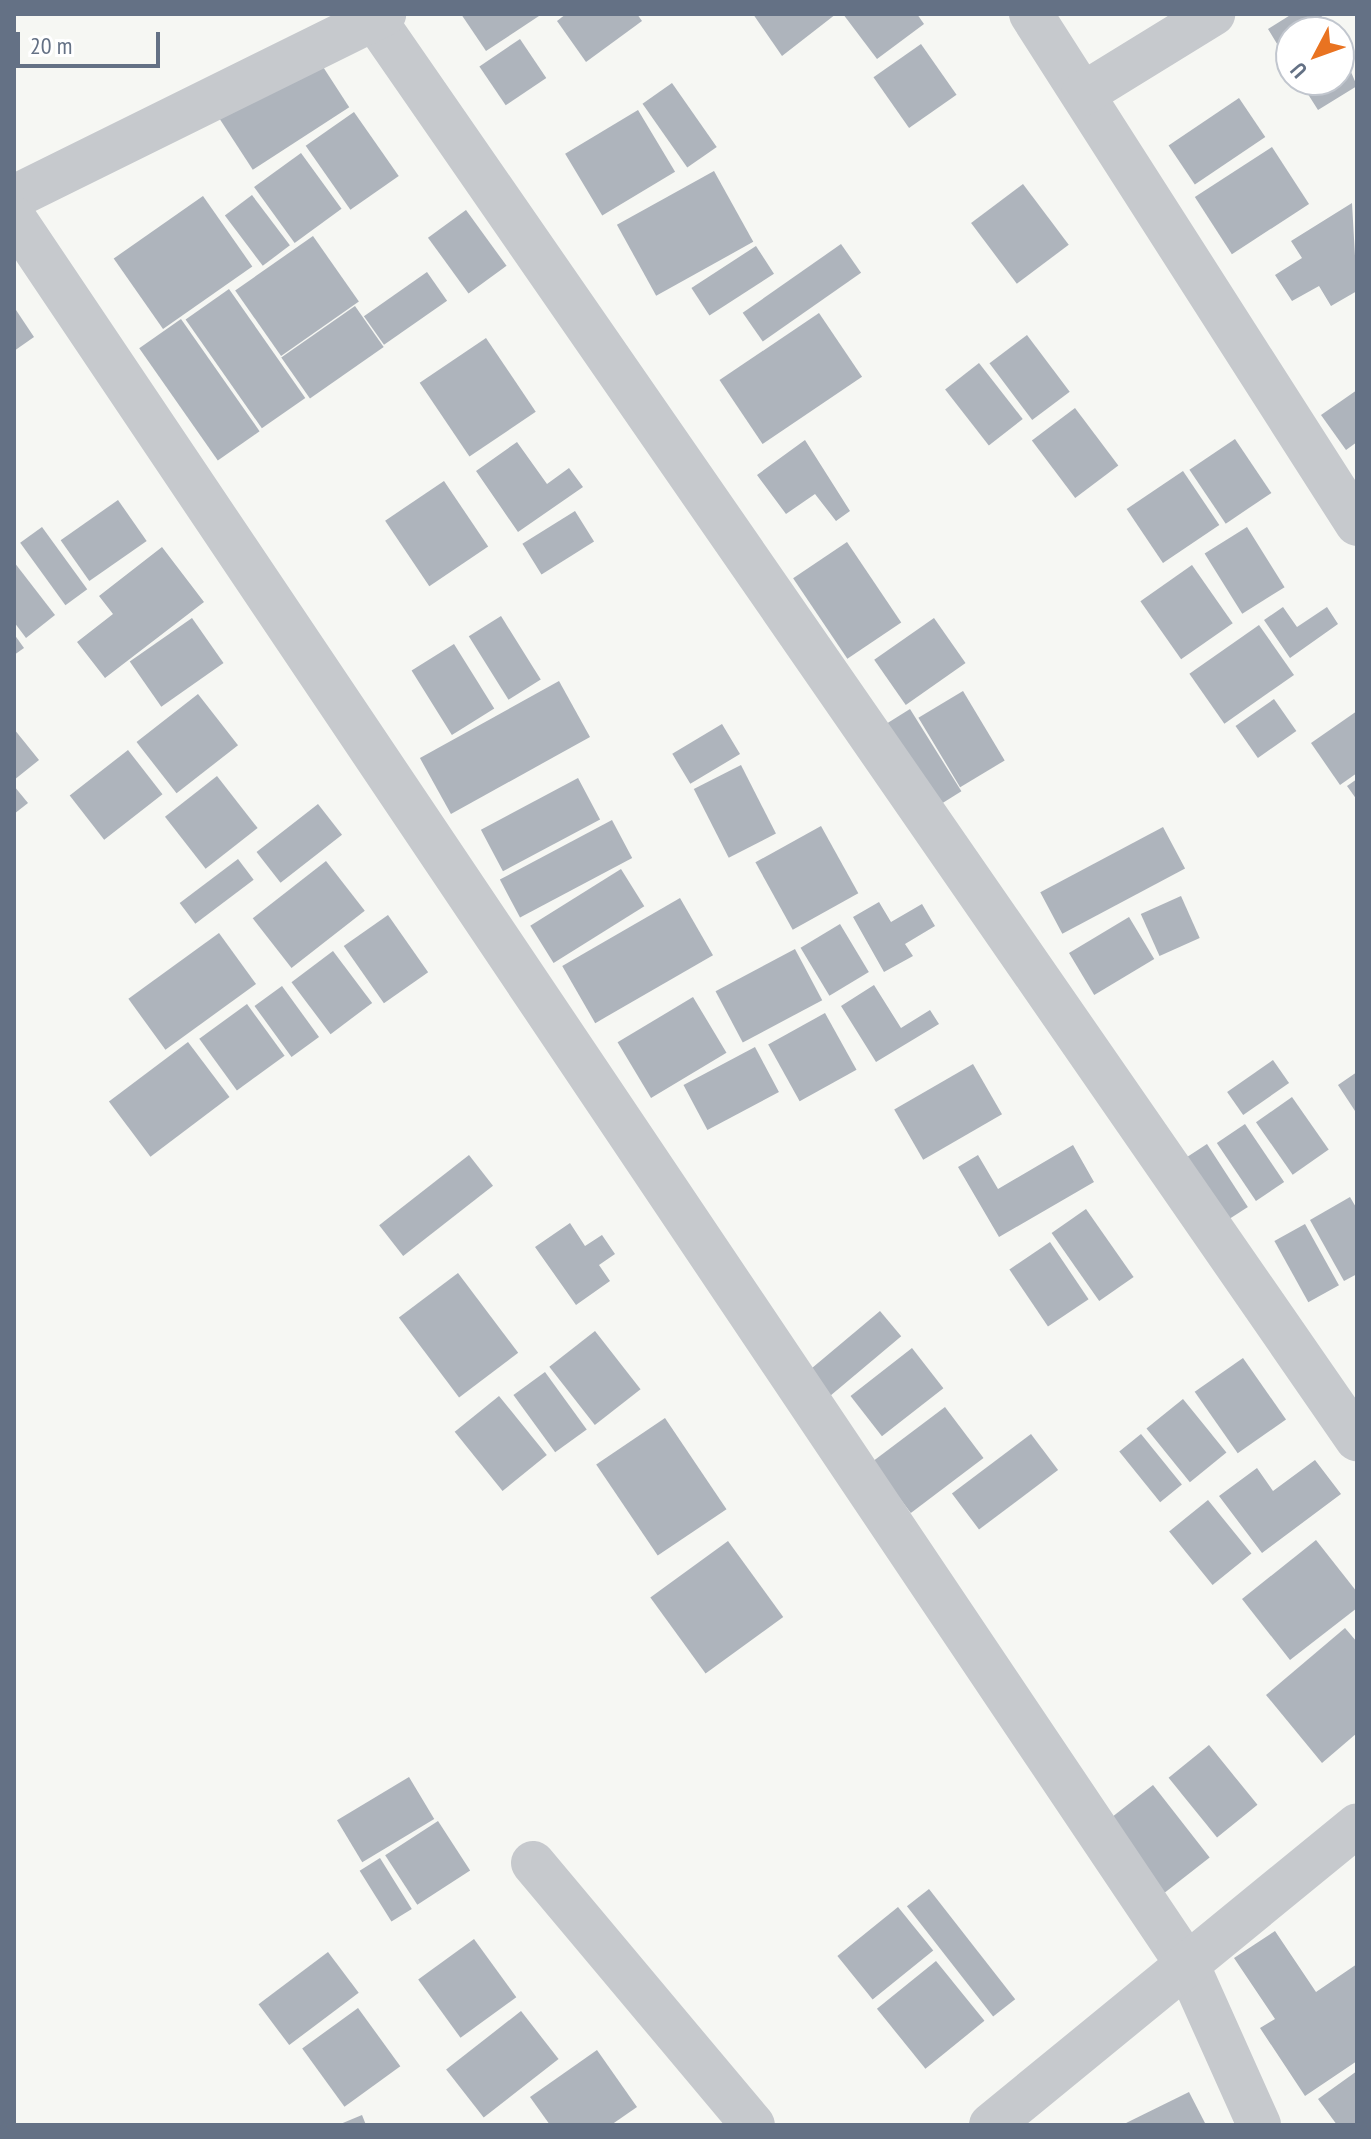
<!DOCTYPE html>
<style>
body{margin:0}
#map{position:relative;width:1371px;height:2139px;overflow:hidden;background:#f6f7f3;font-family:"PT Sans Narrow",sans-serif}
div>[style]{position:absolute}
[style*='--x']{left:calc(var(--x)*1px);top:calc(var(--y)*1px);width:calc(var(--w)*1px);rotate:calc(var(--a)*1deg)}
.building>*{inset:0;background:#aeb4bc;transform-origin:0 0}
.minor>*{height:44px;margin:-22px;padding:0 22px;transform-origin:22px;border-radius:22px;background:#c6c9cd}
span{translate:-50% -50%;white-space:nowrap;text-align:center;line-height:1.15;-webkit-text-stroke:8px #fff;paint-order:stroke}
.frame{position:absolute;inset:0;border:16px solid #647185;pointer-events:none}
.north{position:absolute;left:1275px;top:16px;width:80px;height:80px;box-sizing:border-box;background:#fff;border:2px solid #c1c6ce;border-radius:50%;rotate:229deg;font-size:22px;font-weight:700;line-height:32px;text-align:center;color:#647185}
.north::after{content:'';display:block;margin:auto;width:28px;height:36px;background:#e97321;clip-path:polygon(50% 0,100% 100%,50% 72%,0 100%)}
.scale{position:absolute;left:16px;top:32px;width:144px;height:36px;box-sizing:border-box;border:4px solid #647185;border-top:0;padding-left:10px;font-size:24px;line-height:28px;white-space:nowrap;color:#647185;-webkit-text-stroke:6px #fff;paint-order:stroke}
</style>
<div id="map">
<div class="building">
<div style="clip-path:polygon(461px 14px,542px 14px,486px 51px)"></div>
<div style="clip-path:polygon(566px 14px,637px 14px,642px 21px,586px 62px,557px 21px)"></div>
<div style="clip-path:polygon(753px 14px,836px 14px,782px 56px)"></div>
<div style="clip-path:polygon(843px 14px,917px 14px,924px 24px,877px 59px)"></div>
<div style="clip-path:polygon(1292px 14px,1320px 14px,1332px 32px,1291px 32px,1291px 67px,1268px 29px)"></div>
<div style="left:520px;top:39px;width:47px;height:49px;rotate:56deg"></div>
<div style="left:921px;top:44px;width:62px;height:58px;rotate:55deg"></div>
<div style="clip-path:polygon(1339px 44px,1357px 86px,1318px 110px,1299px 80px,1339px 80px)"></div>
<div style="left:316px;top:56px;width:61px;height:115px;rotate:57deg"></div>
<div style="left:672px;top:83px;width:78px;height:36px;rotate:55deg"></div>
<div style="left:1239px;top:98px;width:47px;height:85px;rotate:56deg"></div>
<div style="left:638px;top:110px;width:72px;height:85px;rotate:59deg"></div>
<div style="left:354px;top:112px;width:78px;height:59px;rotate:55deg"></div>
<div style="left:1272px;top:147px;width:68px;height:92px;rotate:57deg"></div>
<div style="left:301px;top:153px;width:69px;height:58px;rotate:54deg"></div>
<div style="left:714px;top:171px;width:81px;height:111px;rotate:61deg"></div>
<div style="left:1023px;top:184px;width:76px;height:65px;rotate:53deg"></div>
<div style="left:252px;top:195px;width:63px;height:34px;rotate:53deg"></div>
<div style="left:203px;top:196px;width:86px;height:109px;rotate:55deg"></div>
<div style="clip-path:polygon(1352px 203px,1357px 291px,1331px 306px,1319px 286px,1292px 301px,1275px 275px,1302px 258px,1291px 241px)"></div>
<div style="left:466px;top:210px;width:69px;height:47px;rotate:54deg"></div>
<div style="left:313px;top:236px;width:80px;height:95px;rotate:55deg"></div>
<div style="left:841px;top:244px;width:35px;height:120px;rotate:55deg"></div>
<div style="left:756px;top:246px;width:33px;height:77px;rotate:57deg"></div>
<div style="left:427px;top:272px;width:35px;height:77px;rotate:55deg"></div>
<div style="left:229px;top:289px;width:133px;height:53px;rotate:55deg"></div>
<div style="left:355px;top:306px;width:50px;height:90px;rotate:55deg"></div>
<div style="clip-path:polygon(14px 307px,34px 337px,14px 351px)"></div>
<div style="left:819px;top:313px;width:77px;height:120px;rotate:56deg"></div>
<div style="left:181px;top:319px;width:137px;height:51px;rotate:55deg"></div>
<div style="left:1027px;top:335px;width:71px;height:47px;rotate:53deg"></div>
<div style="left:486px;top:338px;width:89px;height:80px;rotate:56deg"></div>
<div style="left:979px;top:363px;width:71px;height:43px;rotate:52deg"></div>
<div style="clip-path:polygon(1357px 390px,1357px 442px,1346px 450px,1321px 415px)"></div>
<div style="left:1075px;top:408px;width:72px;height:54px;rotate:53deg"></div>
<div style="left:1235px;top:439px;width:65px;height:55px;rotate:56deg"></div>
<div style="clip-path:polygon(805px 440px,850px 511px,836px 521px,815px 494px,786px 514px,757px 475px)"></div>
<div style="clip-path:polygon(517px 442px,547px 484px,569px 468px,583px 487px,518px 532px,476px 471px)"></div>
<div style="left:1183px;top:471px;width:65px;height:68px;rotate:56deg"></div>
<div style="left:444px;top:481px;width:79px;height:71px;rotate:56deg"></div>
<div style="left:118px;top:500px;width:50px;height:70px;rotate:55deg"></div>
<div style="left:575px;top:511px;width:36px;height:62px;rotate:58deg"></div>
<div style="left:42px;top:527px;width:77px;height:27px;rotate:54deg"></div>
<div style="left:1247px;top:527px;width:71px;height:50px;rotate:58deg"></div>
<div style="left:847px;top:542px;width:97px;height:65px;rotate:56deg"></div>
<div style="clip-path:polygon(162px 547px,204px 602px,105px 678px,77px 642px,113px 614px,99px 596px)"></div>
<div style="clip-path:polygon(14px 562px,55px 615px,26px 638px,14px 622px)"></div>
<div style="left:1192px;top:565px;width:71px;height:63px;rotate:55deg"></div>
<div style="clip-path:polygon(1283px 607px,1297px 627px,1327px 607px,1338px 624px,1290px 658px,1264px 620px)"></div>
<div style="left:501px;top:616px;width:75px;height:38px;rotate:58deg"></div>
<div style="left:192px;top:618px;width:55px;height:76px;rotate:55deg"></div>
<div style="left:934px;top:618px;width:55px;height:73px;rotate:55deg"></div>
<div style="left:1259px;top:625px;width:61px;height:85px;rotate:55deg"></div>
<div style="clip-path:polygon(14px 634px,24px 648px,14px 655px)"></div>
<div style="left:454px;top:644px;width:76px;height:50px;rotate:58deg"></div>
<div style="left:559px;top:681px;width:64px;height:159px;rotate:61deg"></div>
<div style="left:963px;top:691px;width:81px;height:52px;rotate:59deg"></div>
<div style="left:198px;top:694px;width:65px;height:78px;rotate:52deg"></div>
<div style="left:1274px;top:699px;width:39px;height:47px;rotate:55deg"></div>
<div style="left:910px;top:709px;width:97px;height:41px;rotate:58deg"></div>
<div style="clip-path:polygon(1357px 711px,1357px 773px,1340px 785px,1311px 743px)"></div>
<div style="left:722px;top:724px;width:35px;height:58px;rotate:59deg"></div>
<div style="clip-path:polygon(14px 729px,39px 760px,14px 780px)"></div>
<div style="left:128px;top:750px;width:56px;height:74px;rotate:52deg"></div>
<div style="left:741px;top:765px;width:77px;height:53px;rotate:63deg"></div>
<div style="left:217px;top:776px;width:66px;height:66px;rotate:52deg"></div>
<div style="left:578px;top:778px;width:47px;height:110px;rotate:62deg"></div>
<div style="clip-path:polygon(1357px 779px,1357px 800px,1347px 786px)"></div>
<div style="clip-path:polygon(14px 786px,28px 803px,14px 814px)"></div>
<div style="left:318px;top:804px;width:39px;height:78px;rotate:52deg"></div>
<div style="left:612px;top:820px;width:43px;height:127px;rotate:62deg"></div>
<div style="left:821px;top:826px;width:77px;height:75px;rotate:61deg"></div>
<div style="left:1163px;top:827px;width:47px;height:139px;rotate:62deg"></div>
<div style="left:238px;top:859px;width:26px;height:73px;rotate:53deg"></div>
<div style="left:326px;top:861px;width:63px;height:93px;rotate:52deg"></div>
<div style="left:621px;top:869px;width:44px;height:107px;rotate:58deg"></div>
<div style="left:1181px;top:896px;width:46px;height:44px;rotate:66deg"></div>
<div style="left:680px;top:898px;width:66px;height:136px;rotate:60deg"></div>
<div style="clip-path:polygon(879px 902px,891px 922px,922px 904px,935px 926px,905px 944px,913px 956px,884px 972px,853px 917px)"></div>
<div style="left:388px;top:915px;width:70px;height:54px;rotate:55deg"></div>
<div style="left:1129px;top:917px;width:49px;height:70px;rotate:59deg"></div>
<div style="left:840px;top:924px;width:56px;height:46px;rotate:59deg"></div>
<div style="left:219px;top:933px;width:63px;height:112px;rotate:54deg"></div>
<div style="left:795px;top:949px;width:58px;height:90px;rotate:62deg"></div>
<div style="left:333px;top:951px;width:65px;height:52px;rotate:53deg"></div>
<div style="clip-path:polygon(874px 985px,901px 1028px,930px 1010px,939px 1024px,876px 1062px,841px 1006px)"></div>
<div style="left:282px;top:986px;width:63px;height:34px;rotate:54deg"></div>
<div style="left:693px;top:997px;width:65px;height:88px;rotate:59deg"></div>
<div style="left:247px;top:1004px;width:64px;height:59px;rotate:54deg"></div>
<div style="left:825px;top:1013px;width:65px;height:65px;rotate:61deg"></div>
<div style="left:188px;top:1042px;width:69px;height:99px;rotate:53deg"></div>
<div style="left:755px;top:1047px;width:51px;height:81px;rotate:62deg"></div>
<div style="left:1273px;top:1060px;width:28px;height:56px;rotate:55deg"></div>
<div style="left:973px;top:1064px;width:58px;height:91px;rotate:60deg"></div>
<div style="clip-path:polygon(1357px 1072px,1357px 1114px,1338px 1085px)"></div>
<div style="left:1292px;top:1097px;width:64px;height:44px;rotate:55deg"></div>
<div style="left:1245px;top:1124px;width:70px;height:34px;rotate:56deg"></div>
<div style="left:1207px;top:1144px;width:75px;height:43px;rotate:57deg"></div>
<div style="clip-path:polygon(1073px 1145px,1094px 1182px,999px 1237px,958px 1167px,978px 1155px,998px 1189px)"></div>
<div style="left:469px;top:1155px;width:39px;height:114px;rotate:52deg"></div>
<div style="clip-path:polygon(1350px 1197px,1357px 1209px,1357px 1274px,1344px 1281px,1310px 1220px)"></div>
<div style="left:1086px;top:1209px;width:83px;height:42px;rotate:55deg"></div>
<div style="clip-path:polygon(570px 1223px,585px 1246px,602px 1235px,615px 1254px,599px 1265px,610px 1281px,576px 1305px,535px 1247px)"></div>
<div style="left:1305px;top:1224px;width:70px;height:35px;rotate:61deg"></div>
<div style="left:1050px;top:1242px;width:69px;height:49px;rotate:56deg"></div>
<div style="left:458px;top:1273px;width:100px;height:74px;rotate:53deg"></div>
<div style="left:880px;top:1311px;width:33px;height:98px;rotate:50deg"></div>
<div style="left:595px;top:1331px;width:74px;height:58px;rotate:52deg"></div>
<div style="left:912px;top:1348px;width:51px;height:78px;rotate:52deg"></div>
<div style="left:1243px;top:1358px;width:75px;height:59px;rotate:55deg"></div>
<div style="left:545px;top:1372px;width:71px;height:39px;rotate:54deg"></div>
<div style="left:499px;top:1396px;width:76px;height:57px;rotate:51deg"></div>
<div style="left:1183px;top:1399px;width:69px;height:47px;rotate:51deg"></div>
<div style="left:945px;top:1407px;width:64px;height:91px;rotate:53deg"></div>
<div style="left:665px;top:1418px;width:110px;height:83px;rotate:56deg"></div>
<div style="left:1031px;top:1434px;width:45px;height:99px;rotate:53deg"></div>
<div style="left:1141px;top:1434px;width:65px;height:28px;rotate:51deg"></div>
<div style="clip-path:polygon(1315px 1460px,1341px 1494px,1262px 1553px,1219px 1496px,1257px 1468px,1273px 1491px)"></div>
<div style="left:1208px;top:1500px;width:69px;height:50px;rotate:51deg"></div>
<div style="clip-path:polygon(1316px 1540px,1357px 1592px,1357px 1608px,1290px 1660px,1242px 1599px)"></div>
<div style="left:728px;top:1541px;width:94px;height:96px;rotate:54deg"></div>
<div style="clip-path:polygon(1345px 1628px,1357px 1642px,1357px 1733px,1322px 1763px,1266px 1695px)"></div>
<div style="left:1209px;top:1745px;width:77px;height:52px;rotate:51deg"></div>
<div style="left:409px;top:1777px;width:49px;height:84px;rotate:59deg"></div>
<div style="left:1153px;top:1785px;width:92px;height:71px;rotate:52deg"></div>
<div style="left:438px;top:1821px;width:59px;height:63px;rotate:57deg"></div>
<div style="left:380px;top:1858px;width:60px;height:24px;rotate:58deg"></div>
<div style="left:929px;top:1889px;width:140px;height:28px;rotate:52deg"></div>
<div style="left:898px;top:1907px;width:56px;height:78px;rotate:51deg"></div>
<div style="clip-path:polygon(1275px 1931px,1316px 1992px,1357px 1964px,1357px 2061px,1305px 2096px,1260px 2028px,1275px 2019px,1234px 1958px)"></div>
<div style="left:474px;top:1939px;width:72px;height:69px;rotate:54deg"></div>
<div style="left:328px;top:1952px;width:51px;height:87px;rotate:53deg"></div>
<div style="left:936px;top:1961px;width:77px;height:76px;rotate:51deg"></div>
<div style="left:358px;top:2008px;width:72px;height:69px;rotate:54deg"></div>
<div style="left:521px;top:2011px;width:61px;height:95px;rotate:52deg"></div>
<div style="clip-path:polygon(597px 2050px,637px 2107px,611px 2125px,550px 2125px,530px 2097px)"></div>
<div style="clip-path:polygon(1357px 2071px,1357px 2125px,1337px 2125px,1318px 2099px)"></div>
<div style="clip-path:polygon(1189px 2092px,1206px 2125px,1122px 2125px)"></div>
<div style="clip-path:polygon(362px 2115px,366px 2125px,338px 2125px)"></div>
</div>
<div class="minor">
<div style="--x:1031;--y:14;--w:605;--a:57.41"></div>
<div style="--x:375;--y:20;--w:1726;--a:55.32"></div>
<div style="--x:1083;--y:94;--w:153;--a:-31.6"></div>
<div style="--x:14;--y:197;--w:413;--a:-26.3"></div>
<div style="--x:14;--y:218;--w:2106;--a:56.11"></div>
<div style="--x:1188;--y:1966;--w:174;--a:65.9"></div>
<div style="--x:533;--y:1863;--w:342;--a:50"></div>
<div style="--x:991;--y:2125;--w:473;--a:-39.3"></div>
</div>
<div class="frame"></div>
<div class="north">U</div>
<div class="scale">20 m</div>
</div>
